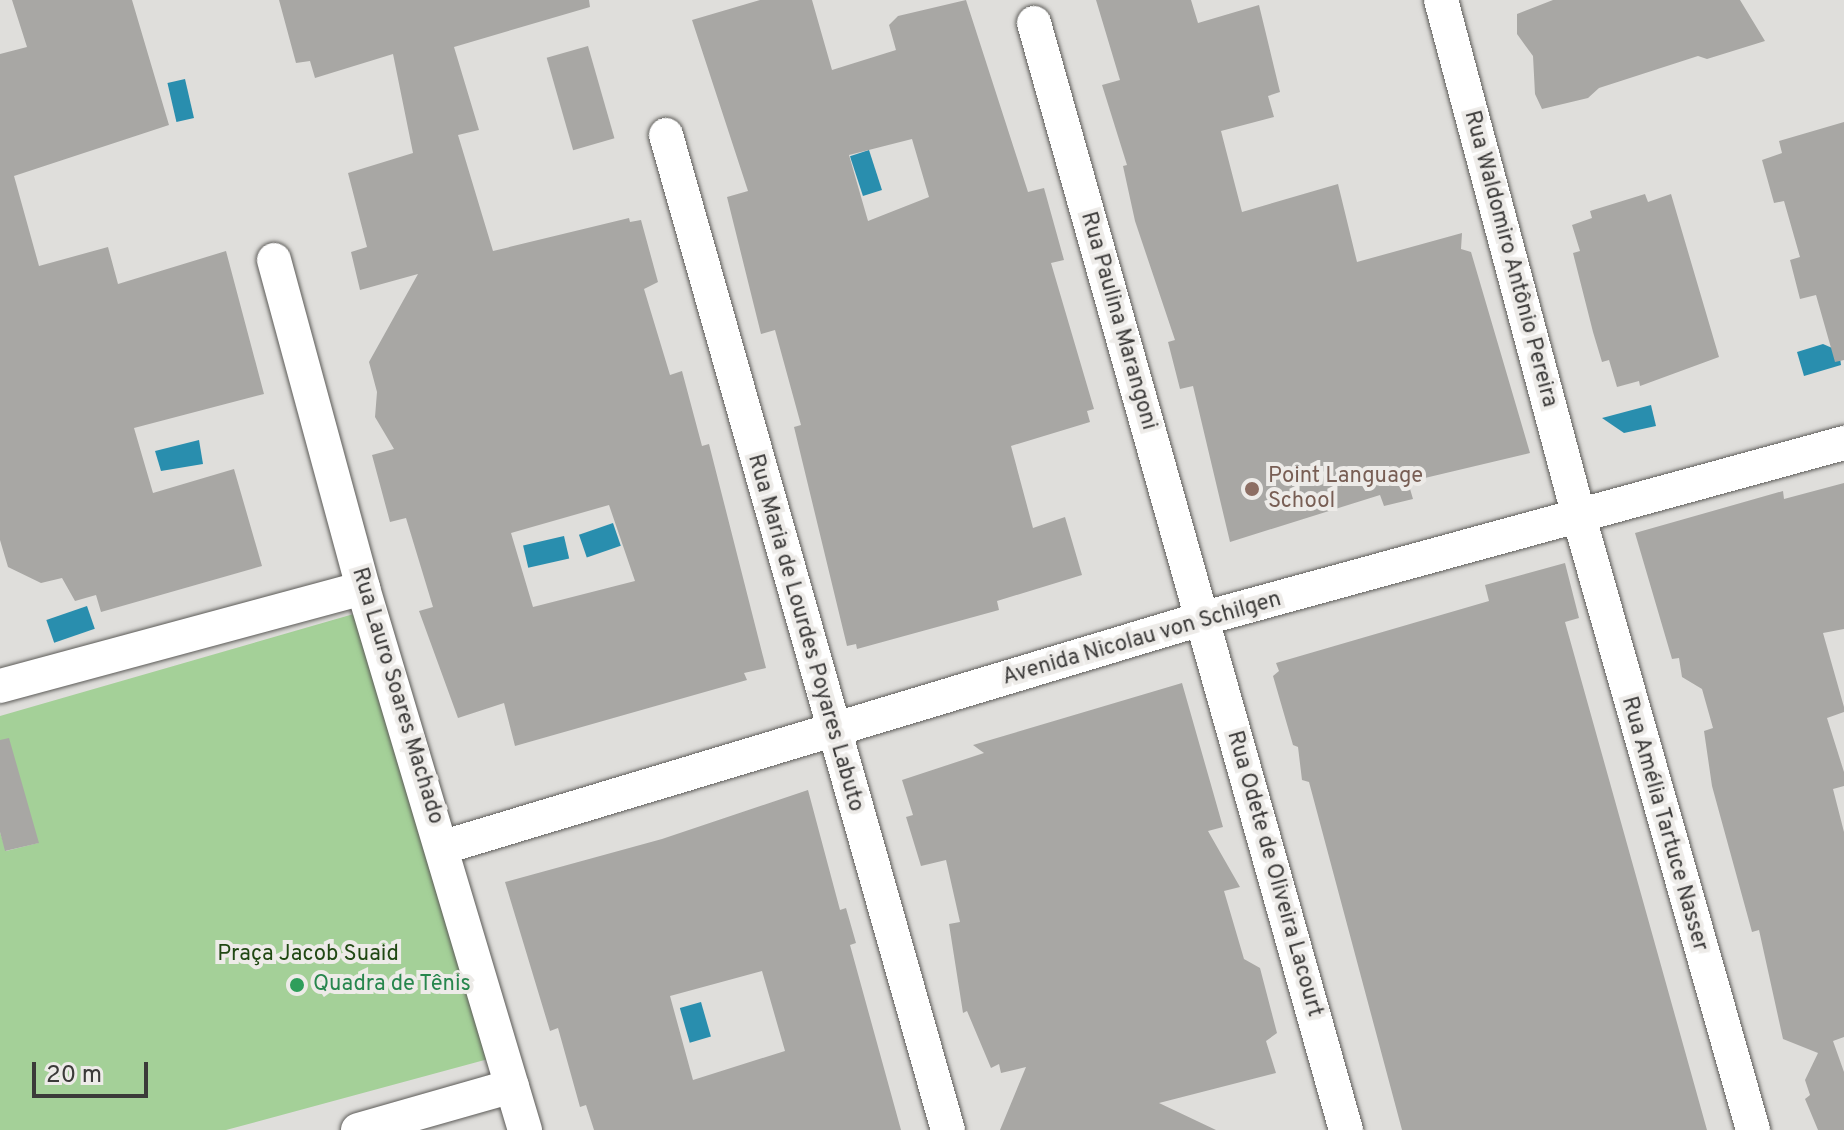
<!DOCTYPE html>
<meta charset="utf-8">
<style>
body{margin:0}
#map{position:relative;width:1844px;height:1130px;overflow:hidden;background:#dfdedb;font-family:Overpass,sans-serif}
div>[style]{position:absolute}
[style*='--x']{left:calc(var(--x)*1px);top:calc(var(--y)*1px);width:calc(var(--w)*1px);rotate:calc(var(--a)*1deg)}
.green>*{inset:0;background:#a4d098}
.water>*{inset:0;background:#298eae;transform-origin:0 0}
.building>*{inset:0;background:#a8a7a4;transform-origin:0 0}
.roads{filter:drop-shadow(0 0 2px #5c5b58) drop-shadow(0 0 2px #5c5b58)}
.street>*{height:34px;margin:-17px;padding:0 17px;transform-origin:17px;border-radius:17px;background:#fff}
.dots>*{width:22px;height:22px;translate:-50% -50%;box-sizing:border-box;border:4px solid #edebe8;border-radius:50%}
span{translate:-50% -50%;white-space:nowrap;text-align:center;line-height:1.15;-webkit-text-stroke:8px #edebe8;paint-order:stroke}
.street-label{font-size:22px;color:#3b3a39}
.education-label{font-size:22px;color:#785e54}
.left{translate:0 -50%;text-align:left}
.park-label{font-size:22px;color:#204813}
.leisure-label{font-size:22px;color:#27864d}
.scale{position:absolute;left:32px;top:1062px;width:116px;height:36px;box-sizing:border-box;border:4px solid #3b3a39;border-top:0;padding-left:10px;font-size:24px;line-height:28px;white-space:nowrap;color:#3b3a39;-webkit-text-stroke:6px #edebe8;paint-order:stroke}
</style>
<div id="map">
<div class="green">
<div style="clip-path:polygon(364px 611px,492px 1058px,226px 1130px,0 1130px,0 832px,6px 851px,38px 843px,0 795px,0 716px)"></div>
</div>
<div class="water">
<div style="left:185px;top:79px;width:40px;height:18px;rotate:77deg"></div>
<div style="left:869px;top:150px;width:42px;height:20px;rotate:72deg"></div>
<div style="clip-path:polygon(1823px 344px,1839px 351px,1841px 365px,1804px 376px,1797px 352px)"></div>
<div style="clip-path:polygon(1651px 405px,1656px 426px,1624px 433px,1602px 418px)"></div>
<div style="clip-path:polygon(199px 440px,203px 464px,161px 471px,155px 451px)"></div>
<div style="left:613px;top:523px;width:24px;height:36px;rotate:71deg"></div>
<div style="left:564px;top:536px;width:23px;height:42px;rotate:77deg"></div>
<div style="left:87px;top:606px;width:24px;height:43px;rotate:71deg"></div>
<div style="left:701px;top:1002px;width:36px;height:22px;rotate:74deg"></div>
</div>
<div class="building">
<div style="clip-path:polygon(12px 0,132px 0,169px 125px,14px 176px,39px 266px,108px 247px,118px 284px,226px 251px,264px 394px,134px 428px,153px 493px,234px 469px,262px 566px,101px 612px,96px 595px,75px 601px,62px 578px,41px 583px,8px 567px,0 540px,0 54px,27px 47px)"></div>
<div style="clip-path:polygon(evenodd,279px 0,589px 0,590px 7px,454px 47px,479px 130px,458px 135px,493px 251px,629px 218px,630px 222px,641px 220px,658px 282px,644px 289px,670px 375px,682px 371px,702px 446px,709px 444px,766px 668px,744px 673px,747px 680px,515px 746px,504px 703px,458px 718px,419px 611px,433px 607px,406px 518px,390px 522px,372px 455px,394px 449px,375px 417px,377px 392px,369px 362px,418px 274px,360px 290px,351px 252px,367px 247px,348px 173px,413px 153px,393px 54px,315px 78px,310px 61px,296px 63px,279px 0,609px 505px,635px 581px,533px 607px,511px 533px,609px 505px)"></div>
<div style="clip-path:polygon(evenodd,760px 0,812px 0,832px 70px,896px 50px,889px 25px,898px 16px,966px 0,1028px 192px,1044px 188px,1064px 260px,1051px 263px,1094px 409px,1087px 411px,1090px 422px,1011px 446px,1033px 528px,1065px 517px,1082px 575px,997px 601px,999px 610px,857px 649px,856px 644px,847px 646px,794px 427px,801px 425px,775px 330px,761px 334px,727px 197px,748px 191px,692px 20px,760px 0,912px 139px,929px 197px,868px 221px,849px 155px,912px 139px)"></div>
<div style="clip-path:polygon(1096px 0,1191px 0,1198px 23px,1259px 5px,1280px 92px,1268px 96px,1274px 117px,1221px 131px,1242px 212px,1338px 184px,1357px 262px,1462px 233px,1461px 249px,1471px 252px,1530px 453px,1408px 482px,1413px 499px,1384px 506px,1380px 495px,1230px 542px,1193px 386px,1180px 389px,1168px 342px,1175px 340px,1135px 221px,1123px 166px,1127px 165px,1102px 85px,1120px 80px)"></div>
<div style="clip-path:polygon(1553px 0,1740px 0,1765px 41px,1707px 59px,1698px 56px,1599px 88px,1588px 98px,1542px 109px,1535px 94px,1533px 56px,1517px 34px,1517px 14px)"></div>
<div style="left:588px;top:46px;width:96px;height:43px;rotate:74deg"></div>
<div style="clip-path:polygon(1844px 122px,1844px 360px,1835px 362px,1816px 295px,1800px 299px,1790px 260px,1800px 257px,1784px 201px,1774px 203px,1762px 160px,1782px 153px,1779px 141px)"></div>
<div style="clip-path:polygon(1645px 194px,1648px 202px,1671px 194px,1719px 357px,1640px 386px,1639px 381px,1617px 387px,1609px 360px,1602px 362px,1593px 332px,1573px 253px,1580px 251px,1572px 225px,1592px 218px,1590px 211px)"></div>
<div style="clip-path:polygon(1844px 483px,1844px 629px,1823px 633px,1844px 707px,1844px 712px,1827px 718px,1844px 772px,1844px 786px,1833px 789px,1844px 832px,1844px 1037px,1833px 1041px,1844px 1072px,1844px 1130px,1818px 1130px,1805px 1099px,1810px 1095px,1805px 1080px,1818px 1053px,1783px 1039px,1759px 930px,1752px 932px,1712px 786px,1704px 731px,1713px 728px,1702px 689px,1682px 677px,1679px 658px,1672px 659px,1635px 533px,1783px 491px,1784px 499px)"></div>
<div style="clip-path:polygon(1565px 563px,1579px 618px,1565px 622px,1707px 1130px,1402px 1130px,1309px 782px,1302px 780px,1298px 747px,1293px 745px,1273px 676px,1279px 671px,1276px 663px,1489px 601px,1485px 585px)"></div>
<div style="clip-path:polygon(1182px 683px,1223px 827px,1208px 831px,1240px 887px,1224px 891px,1244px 959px,1260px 968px,1277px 1033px,1266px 1041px,1276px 1073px,1159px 1103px,1216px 1130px,1000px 1130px,1026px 1067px,1001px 1073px,999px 1064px,991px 1068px,967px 1011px,963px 1013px,949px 924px,960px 922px,946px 860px,921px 866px,906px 817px,913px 815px,902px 780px,984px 753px,973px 745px)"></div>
<div style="clip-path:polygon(9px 738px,39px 843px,5px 851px,0 832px,0 740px)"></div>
<div style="clip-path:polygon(evenodd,808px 790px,840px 910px,846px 908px,856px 943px,850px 945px,901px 1130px,594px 1130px,586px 1105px,580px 1107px,558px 1028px,550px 1031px,505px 882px,662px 839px,808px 790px,762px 971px,785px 1051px,693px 1080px,670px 996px,762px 971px)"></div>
</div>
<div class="roads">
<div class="street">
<div style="--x:1441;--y:0;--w:535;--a:75.05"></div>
<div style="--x:1579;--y:517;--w:637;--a:74.15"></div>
<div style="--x:1034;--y:23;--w:1150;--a:74.26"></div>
<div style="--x:666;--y:135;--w:1034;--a:74.18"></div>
<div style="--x:274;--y:260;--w:340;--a:74.8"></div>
<div style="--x:363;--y:588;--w:566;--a:73.36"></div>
<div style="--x:0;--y:686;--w:376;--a:-15.1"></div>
<div style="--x:444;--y:847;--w:791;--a:-16.76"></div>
<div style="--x:1201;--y:619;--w:667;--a:-15.31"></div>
<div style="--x:358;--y:1130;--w:160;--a:-15.9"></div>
</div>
</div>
<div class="dots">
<div style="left:1252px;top:489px;background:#8d6e63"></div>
<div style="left:297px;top:985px;background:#2e9e5b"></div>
</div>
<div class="street-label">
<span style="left:1510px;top:259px;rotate:75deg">Rua Waldomiro Antônio Pereira</span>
<span style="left:1118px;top:321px;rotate:74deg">Rua Paulina Marangoni</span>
<span style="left:805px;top:633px;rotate:74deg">Rua Maria de Lourdes Poyares Labuto</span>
<span style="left:1142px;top:639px;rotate:-16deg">Avenida Nicolau von Schilgen</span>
<span style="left:397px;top:696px;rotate:73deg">Rua Lauro Soares Machado</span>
<span style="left:1664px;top:824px;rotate:74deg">Rua Amélia Tartuce Nasser</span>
<span style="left:1274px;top:874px;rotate:74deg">Rua Odete de Oliveira Lacourt</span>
</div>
<div class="education-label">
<span class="left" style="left:1268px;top:489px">Point Language<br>School</span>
</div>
<div class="park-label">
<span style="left:308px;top:955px">Praça Jacob Suaid</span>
</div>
<div class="leisure-label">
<span class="left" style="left:313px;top:985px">Quadra de Tênis</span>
</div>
<div class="scale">20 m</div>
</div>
